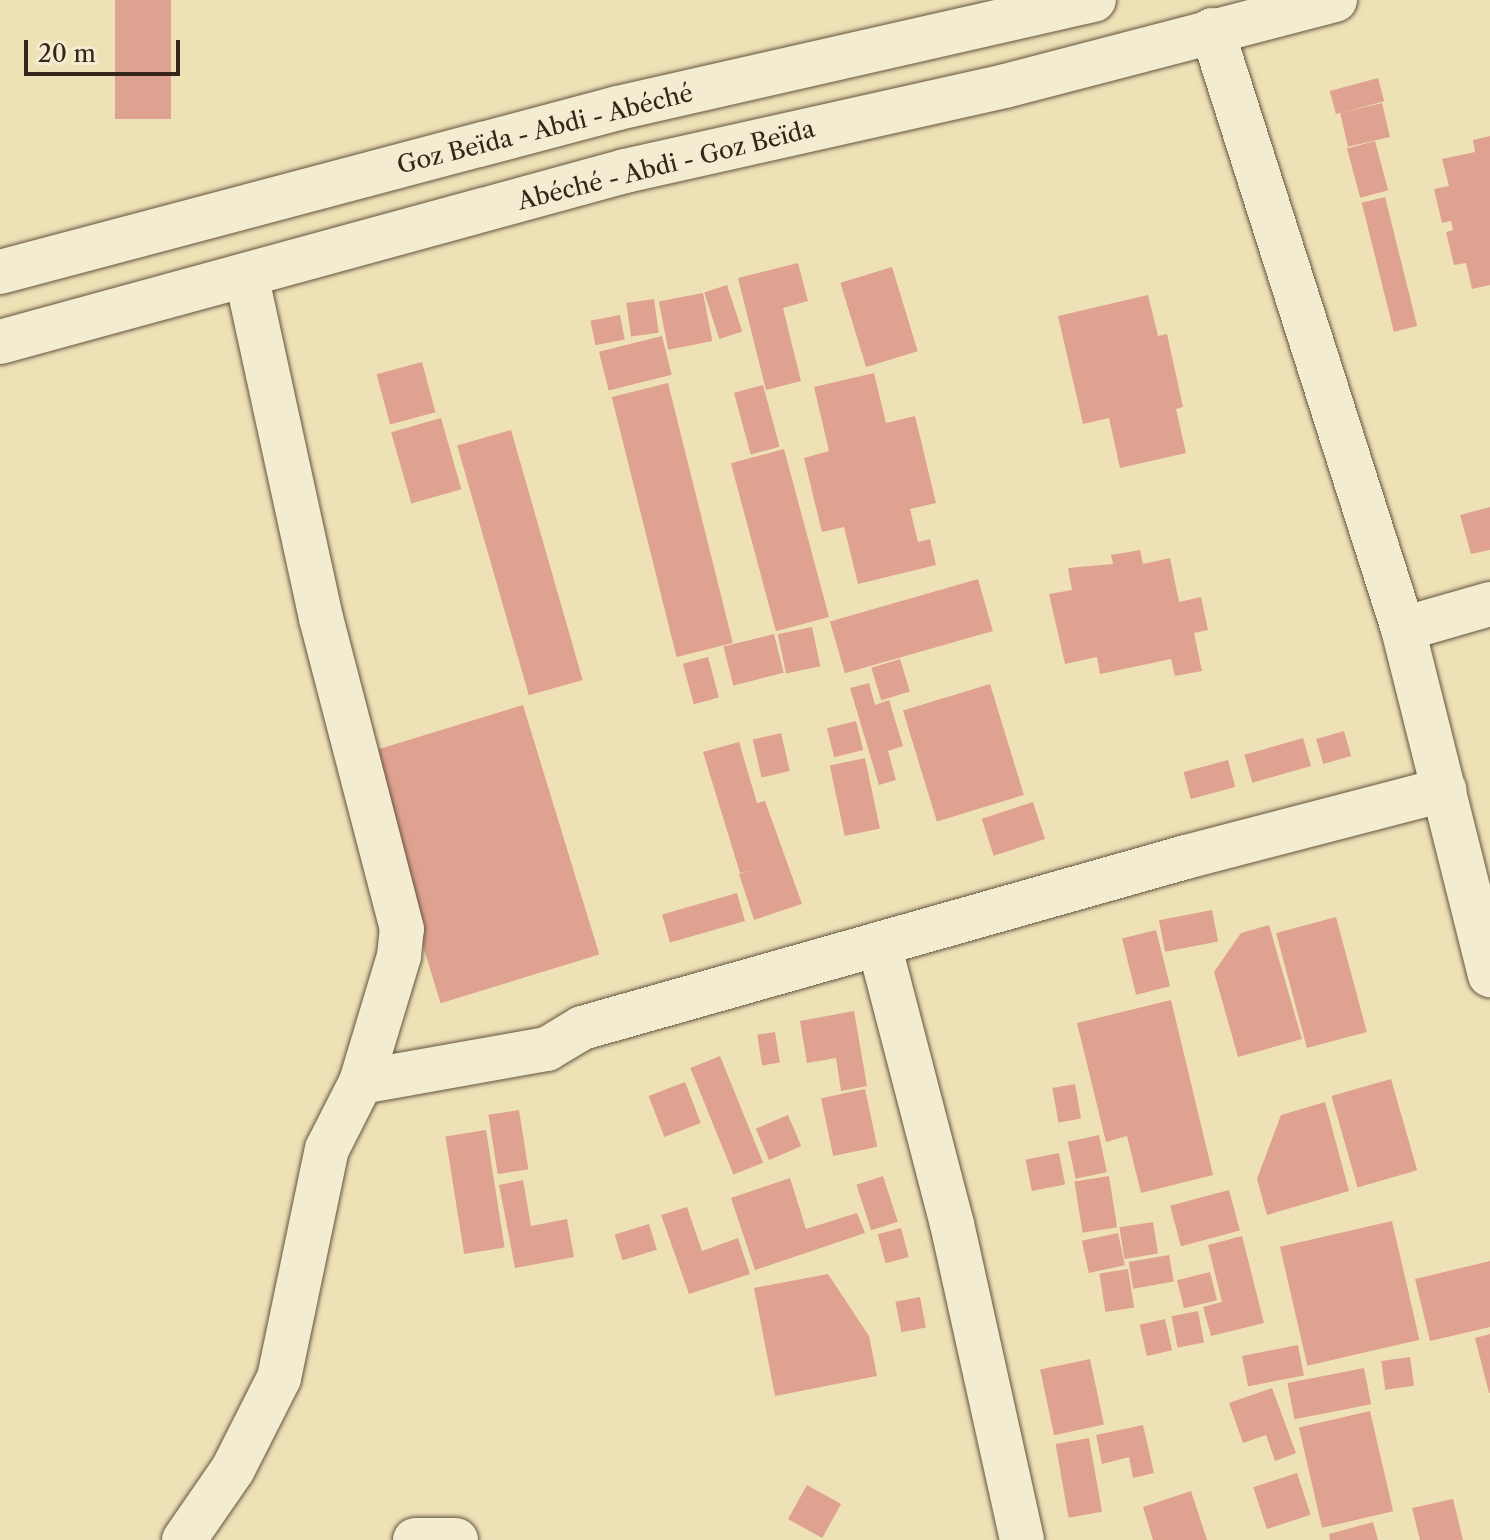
<!DOCTYPE html>
<meta charset="utf-8">
<style>
body{margin:0}
#map{position:relative;width:1490px;height:1540px;overflow:hidden;background:#eee1b6;font-family:"Libre Caslon Text",serif}
div>[style]{position:absolute}
[style*='--x']{left:calc(var(--x)*1px);top:calc(var(--y)*1px);width:calc(var(--w)*1px);rotate:calc(var(--a)*1deg)}
.building>*{inset:0;background:#e0a290;transform-origin:0 0}
.roads{filter:drop-shadow(0 0 2px #635441) drop-shadow(0 0 2px #635441)}
.street>*{height:44px;margin:-22px;padding:0 22px;transform-origin:22px;border-radius:22px;background:#f4ecd0}
.secondary>*{height:44px;margin:-22px;padding:0 22px;transform-origin:22px;border-radius:22px;background:#f4ecd0}
span{translate:-50% -50%;white-space:nowrap;text-align:center;line-height:1.15;-webkit-text-stroke:6px #f4ecd0;paint-order:stroke}
.street-label{font-size:24px;color:#35251a}
.scale{position:absolute;left:24px;top:40px;width:156px;height:36px;box-sizing:border-box;border:4px solid #35251a;border-top:0;padding-left:10px;font-size:24px;line-height:28px;white-space:nowrap;color:#35251a;-webkit-text-stroke:6px #f4ecd0;paint-order:stroke}
</style>
<div id="map">
<div class="building">
<div style="left:115px;top:0;width:56px;height:119px"></div>
<div style="left:1378px;top:78px;width:24px;height:50px;rotate:75deg"></div>
<div style="left:1382px;top:103px;width:35px;height:43px;rotate:77deg"></div>
<div style="clip-path:polygon(1490px 136px,1490px 285px,1472px 289px,1466px 263px,1454px 265px,1446px 232px,1453px 230px,1451px 221px,1442px 223px,1434px 189px,1449px 186px,1442px 159px,1475px 152px,1473px 140px)"></div>
<div style="left:1375px;top:141px;width:51px;height:29px;rotate:75deg"></div>
<div style="left:1385px;top:197px;width:133px;height:24px;rotate:76deg"></div>
<div style="clip-path:polygon(798px 263px,808px 301px,783px 308px,801px 381px,766px 390px,738px 278px)"></div>
<div style="left:892px;top:267px;width:88px;height:54px;rotate:73deg"></div>
<div style="left:727px;top:285px;width:49px;height:24px;rotate:72deg"></div>
<div style="left:703px;top:293px;width:49px;height:45px;rotate:79deg"></div>
<div style="clip-path:polygon(1148px 295px,1158px 336px,1167px 334px,1183px 407px,1176px 409px,1186px 453px,1120px 468px,1109px 418px,1083px 424px,1058px 316px)"></div>
<div style="left:654px;top:299px;width:34px;height:28px;rotate:82deg"></div>
<div style="left:620px;top:315px;width:25px;height:30px;rotate:79deg"></div>
<div style="left:662px;top:336px;width:40px;height:65px;rotate:76deg"></div>
<div style="left:422px;top:362px;width:52px;height:47px;rotate:75deg"></div>
<div style="clip-path:polygon(874px 373px,886px 423px,915px 416px,936px 503px,910px 509px,918px 542px,930px 539px,936px 565px,858px 584px,844px 527px,822px 532px,804px 458px,829px 451px,814px 387px)"></div>
<div style="left:668px;top:383px;width:268px;height:58px;rotate:76deg"></div>
<div style="left:763px;top:385px;width:64px;height:30px;rotate:75deg"></div>
<div style="left:441px;top:418px;width:74px;height:52px;rotate:74deg"></div>
<div style="left:511px;top:430px;width:260px;height:56px;rotate:74deg"></div>
<div style="left:784px;top:449px;width:174px;height:55px;rotate:75deg"></div>
<div style="clip-path:polygon(1490px 507px,1490px 550px,1471px 554px,1460px 515px)"></div>
<div style="clip-path:polygon(1140px 550px,1143px 564px,1170px 558px,1179px 602px,1201px 597px,1208px 630px,1194px 633px,1202px 671px,1175px 676px,1171px 659px,1100px 674px,1097px 657px,1065px 664px,1049px 594px,1072px 590px,1068px 568px,1113px 564px,1111px 555px)"></div>
<div style="left:978px;top:579px;width:54px;height:154px;rotate:74deg"></div>
<div style="left:812px;top:627px;width:40px;height:35px;rotate:78deg"></div>
<div style="left:774px;top:634px;width:40px;height:52px;rotate:76deg"></div>
<div style="left:708px;top:657px;width:42px;height:26px;rotate:75deg"></div>
<div style="left:900px;top:659px;width:34px;height:30px;rotate:73deg"></div>
<div style="clip-path:polygon(869px 683px,875px 705px,889px 700px,903px 746px,888px 751px,896px 780px,879px 785px,850px 688px)"></div>
<div style="left:990px;top:684px;width:116px;height:91px;rotate:73deg"></div>
<div style="left:523px;top:705px;width:261px;height:166px;rotate:73deg"></div>
<div style="left:856px;top:721px;width:30px;height:30px;rotate:76deg"></div>
<div style="left:1344px;top:731px;width:26px;height:29px;rotate:74deg"></div>
<div style="left:781px;top:733px;width:39px;height:29px;rotate:77deg"></div>
<div style="left:1303px;top:738px;width:29px;height:61px;rotate:74deg"></div>
<div style="clip-path:polygon(739px 742px,757px 803px,765px 801px,802px 904px,754px 920px,739px 874px,756px 869px,740px 873px,703px 752px)"></div>
<div style="left:865px;top:758px;width:72px;height:36px;rotate:78deg"></div>
<div style="left:1228px;top:760px;width:28px;height:46px;rotate:75deg"></div>
<div style="left:1033px;top:802px;width:39px;height:54px;rotate:72deg"></div>
<div style="left:737px;top:893px;width:29px;height:78px;rotate:74deg"></div>
<div style="left:1212px;top:910px;width:32px;height:54px;rotate:79deg"></div>
<div style="left:1336px;top:917px;width:119px;height:62px;rotate:75deg"></div>
<div style="clip-path:polygon(1269px 925px,1302px 1039px,1238px 1057px,1214px 972px,1241px 933px)"></div>
<div style="left:1156px;top:930px;width:58px;height:35px;rotate:76deg"></div>
<div style="clip-path:polygon(1171px 1000px,1213px 1175px,1141px 1193px,1127px 1136px,1106px 1142px,1077px 1023px)"></div>
<div style="clip-path:polygon(854px 1011px,867px 1086px,841px 1091px,836px 1058px,807px 1063px,800px 1021px)"></div>
<div style="left:775px;top:1032px;width:31px;height:18px;rotate:81deg"></div>
<div style="left:720px;top:1056px;width:115px;height:32px;rotate:68deg"></div>
<div style="left:1391px;top:1079px;width:95px;height:62px;rotate:74deg"></div>
<div style="left:685px;top:1082px;width:44px;height:39px;rotate:69deg"></div>
<div style="left:1075px;top:1084px;width:35px;height:23px;rotate:80deg"></div>
<div style="left:865px;top:1089px;width:59px;height:45px;rotate:78deg"></div>
<div style="clip-path:polygon(1325px 1102px,1349px 1191px,1267px 1215px,1257px 1179px,1281px 1115px)"></div>
<div style="left:519px;top:1110px;width:60px;height:31px;rotate:81deg"></div>
<div style="left:788px;top:1115px;width:34px;height:35px;rotate:67deg"></div>
<div style="left:486px;top:1130px;width:119px;height:41px;rotate:81deg"></div>
<div style="left:1099px;top:1135px;width:38px;height:32px;rotate:78deg"></div>
<div style="left:1059px;top:1153px;width:32px;height:34px;rotate:79deg"></div>
<div style="left:883px;top:1176px;width:48px;height:28px;rotate:72deg"></div>
<div style="left:1109px;top:1176px;width:52px;height:35px;rotate:81deg"></div>
<div style="clip-path:polygon(790px 1178px,806px 1229px,857px 1213px,865px 1233px,755px 1270px,731px 1198px)"></div>
<div style="clip-path:polygon(523px 1180px,531px 1226px,567px 1219px,574px 1257px,515px 1268px,499px 1185px)"></div>
<div style="left:1229px;top:1190px;width:42px;height:61px;rotate:75deg"></div>
<div style="clip-path:polygon(687px 1207px,702px 1251px,738px 1238px,750px 1274px,689px 1294px,661px 1215px)"></div>
<div style="left:1392px;top:1221px;width:122px;height:115px;rotate:77deg"></div>
<div style="left:1153px;top:1222px;width:32px;height:34px;rotate:81deg"></div>
<div style="left:649px;top:1224px;width:27px;height:36px;rotate:73deg"></div>
<div style="left:901px;top:1228px;width:30px;height:24px;rotate:75deg"></div>
<div style="left:1118px;top:1233px;width:33px;height:37px;rotate:78deg"></div>
<div style="clip-path:polygon(1242px 1236px,1264px 1323px,1211px 1336px,1203px 1307px,1222px 1302px,1208px 1245px)"></div>
<div style="left:1169px;top:1255px;width:27px;height:41px;rotate:80deg"></div>
<div style="clip-path:polygon(1490px 1261px,1490px 1327px,1430px 1341px,1415px 1279px)"></div>
<div style="left:1128px;top:1269px;width:39px;height:29px;rotate:81deg"></div>
<div style="left:1210px;top:1272px;width:29px;height:34px;rotate:76deg"></div>
<div style="clip-path:polygon(828px 1274px,869px 1336px,877px 1376px,775px 1396px,754px 1288px)"></div>
<div style="left:920px;top:1297px;width:31px;height:25px;rotate:79deg"></div>
<div style="left:1198px;top:1311px;width:32px;height:27px;rotate:79deg"></div>
<div style="left:1165px;top:1319px;width:32px;height:26px;rotate:77deg"></div>
<div style="clip-path:polygon(1490px 1334px,1490px 1393px,1489px 1393px,1475px 1338px)"></div>
<div style="left:1298px;top:1345px;width:31px;height:57px;rotate:79deg"></div>
<div style="left:1410px;top:1357px;width:29px;height:29px;rotate:82deg"></div>
<div style="left:1090px;top:1359px;width:67px;height:51px;rotate:78deg"></div>
<div style="left:1364px;top:1368px;width:37px;height:78px;rotate:79deg"></div>
<div style="clip-path:polygon(1272px 1388px,1296px 1453px,1275px 1461px,1266px 1435px,1243px 1443px,1229px 1403px)"></div>
<div style="left:1370px;top:1411px;width:103px;height:73px;rotate:77deg"></div>
<div style="clip-path:polygon(1143px 1425px,1154px 1473px,1133px 1478px,1129px 1457px,1102px 1464px,1096px 1435px)"></div>
<div style="left:1089px;top:1438px;width:75px;height:34px;rotate:80deg"></div>
<div style="left:1297px;top:1473px;width:44px;height:46px;rotate:72deg"></div>
<div style="left:807px;top:1485px;width:39px;height:39px;rotate:29deg"></div>
<div style="clip-path:polygon(1191px 1491px,1207px 1540px,1153px 1540px,1143px 1507px)"></div>
<div style="clip-path:polygon(1453px 1499px,1463px 1540px,1420px 1540px,1412px 1508px)"></div>
<div style="clip-path:polygon(1373px 1522px,1378px 1540px,1330px 1540px,1329px 1534px)"></div>
</div>
<div class="roads">
<div class="street">
<div style="--x:1212;--y:30;--w:629;--a:72.31"></div>
<div style="--x:1403;--y:629;--w:357;--a:75.9"></div>
<div style="--x:1403;--y:629;--w:91;--a:-16"></div>
<div style="--x:879;--y:944;--w:289;--a:75.4"></div>
<div style="--x:952;--y:1224;--w:324;--a:77.5"></div>
<div style="--x:361;--y:1082;--w:189;--a:-10.1"></div>
<div style="--x:547;--y:1049;--w:41;--a:-31"></div>
<div style="--x:582;--y:1028;--w:628;--a:-15.81"></div>
<div style="--x:1186;--y:857;--w:267;--a:-14.6"></div>
<div style="--x:184;--y:1540;--w:86;--a:-55.4"></div>
<div style="--x:233;--y:1469;--w:102;--a:-63.2"></div>
<div style="--x:279;--y:1378;--w:234;--a:-78.2"></div>
<div style="--x:327;--y:1149;--w:75;--a:-63.1"></div>
<div style="--x:361;--y:1082;--w:132;--a:-73.2"></div>
<div style="--x:399;--y:956;--w:27;--a:-84"></div>
<div style="--x:402;--y:929;--w:321;--a:-104.6"></div>
<div style="--x:321;--y:618;--w:351;--a:-102.3"></div>
<div style="--x:415;--y:1540;--w:41;--a:0"></div>
</div>
<div class="secondary">
<div style="--x:0;--y:272;--w:639;--a:-14.86"></div>
<div style="--x:618;--y:108;--w:488;--a:-12.8"></div>
<div style="--x:0;--y:342;--w:648;--a:-15.3"></div>
<div style="--x:625;--y:171;--w:389;--a:-12.6"></div>
<div style="--x:1005;--y:86;--w:341;--a:-14.6"></div>
</div>
</div>
<div class="street-label">
<span style="left:545px;top:129px;rotate:-14deg">Goz Beïda - Abdi - Abéché</span>
<span style="left:666px;top:165px;rotate:-14deg">Abéché - Abdi - Goz Beïda</span>
</div>
<div class="scale">20 m</div>
</div>
